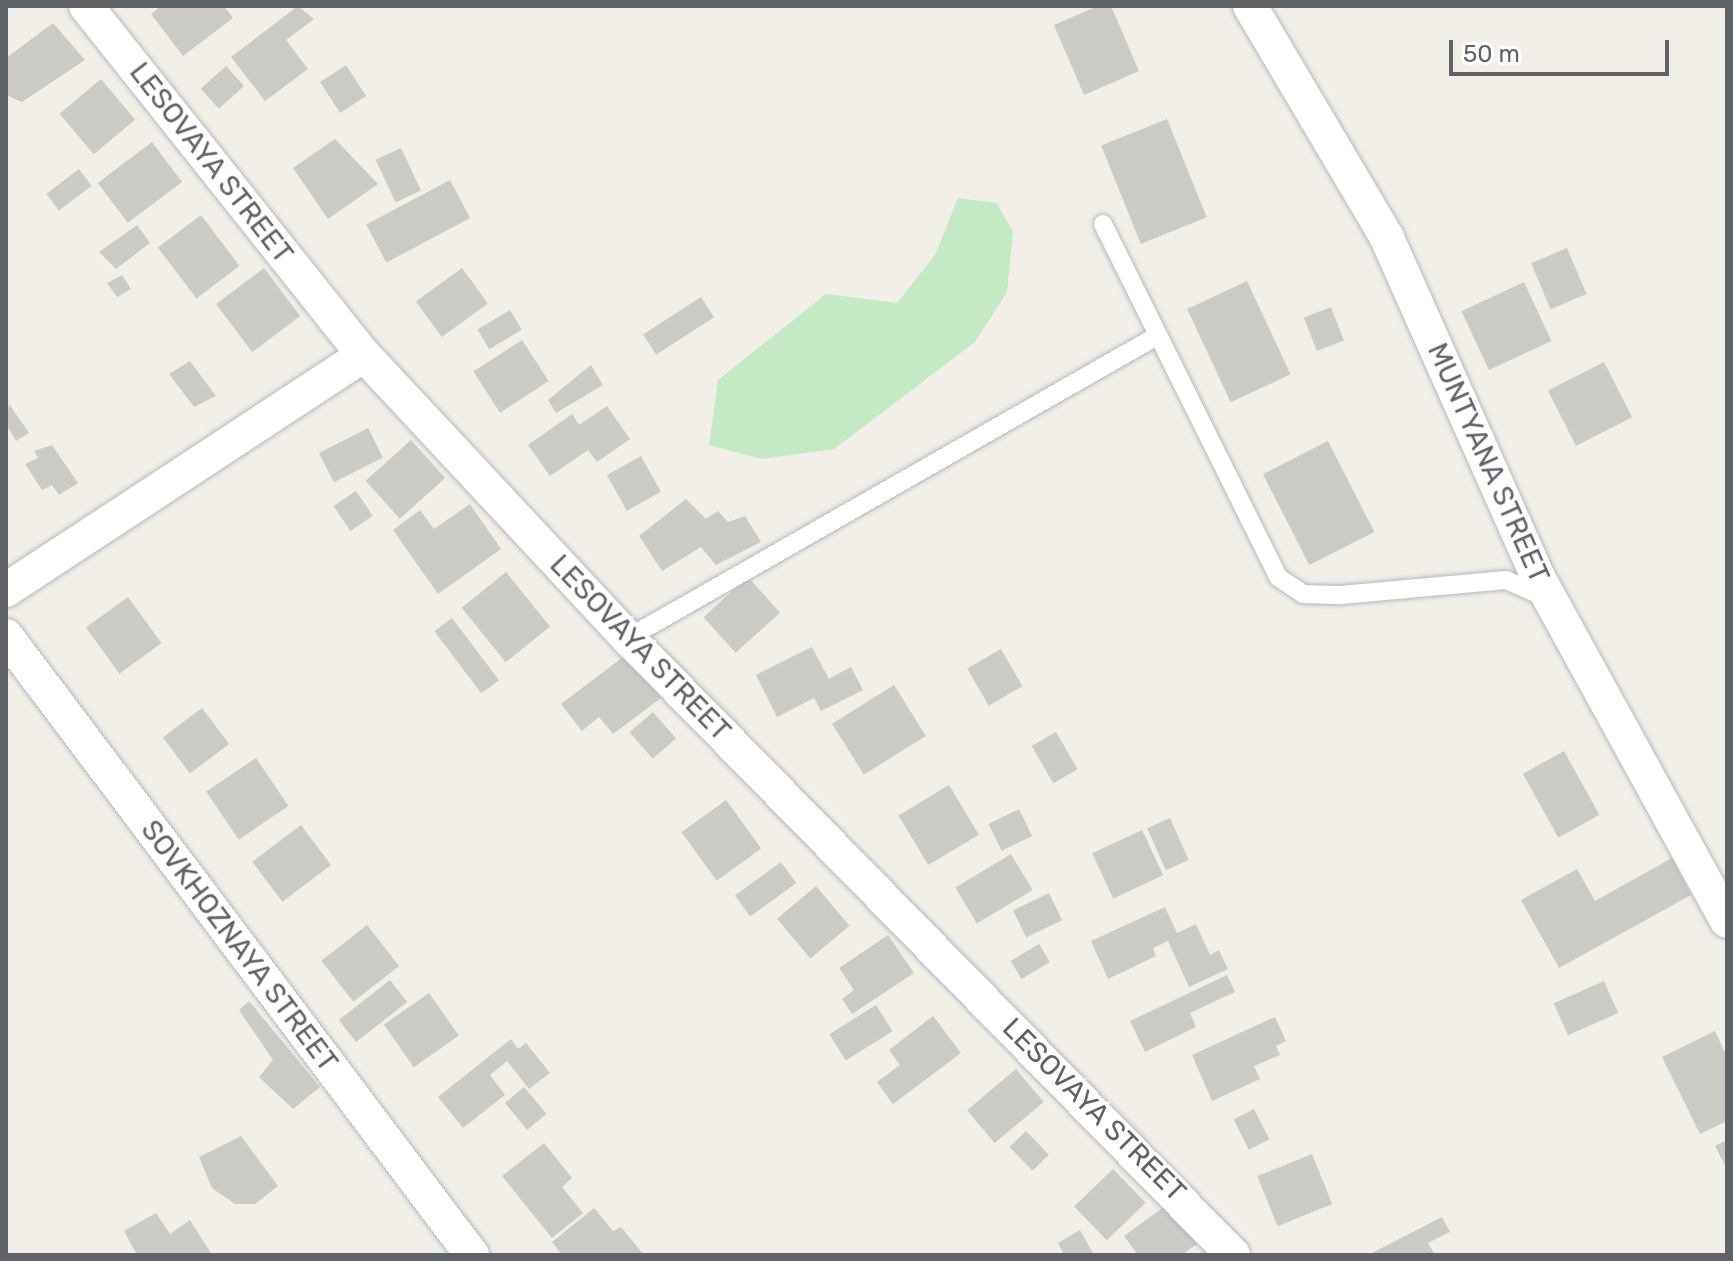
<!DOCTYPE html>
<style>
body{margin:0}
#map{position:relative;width:1733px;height:1261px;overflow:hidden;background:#f1efe8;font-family:Rubik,sans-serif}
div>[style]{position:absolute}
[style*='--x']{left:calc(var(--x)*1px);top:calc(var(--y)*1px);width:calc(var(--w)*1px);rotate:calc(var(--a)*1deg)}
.green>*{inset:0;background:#c5e8c5}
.building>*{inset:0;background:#cccac5;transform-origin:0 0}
.roads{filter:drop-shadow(0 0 2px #b5b8bc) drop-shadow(0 0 2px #b5b8bc)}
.service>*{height:18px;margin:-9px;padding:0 9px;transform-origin:9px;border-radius:9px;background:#fff}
.minor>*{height:34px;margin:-17px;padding:0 17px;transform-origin:17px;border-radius:17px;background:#fff}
span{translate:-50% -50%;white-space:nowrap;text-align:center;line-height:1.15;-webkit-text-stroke:7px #fff;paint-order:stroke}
.street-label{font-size:28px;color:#5f6368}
.frame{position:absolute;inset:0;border:8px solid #5f6368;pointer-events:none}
.scale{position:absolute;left:1449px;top:40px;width:220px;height:36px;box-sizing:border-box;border:4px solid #5f6368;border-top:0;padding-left:10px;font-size:24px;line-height:28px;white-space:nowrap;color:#5f6368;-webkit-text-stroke:6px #fff;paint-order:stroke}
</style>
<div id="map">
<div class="green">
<div style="clip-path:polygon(958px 198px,997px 203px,1013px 232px,1007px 292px,975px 342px,834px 449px,762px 459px,709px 445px,718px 380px,826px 294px,897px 303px,935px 255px)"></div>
</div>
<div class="building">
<div style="clip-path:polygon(161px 6px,224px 6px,233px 18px,183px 56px,151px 14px)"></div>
<div style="clip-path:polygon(298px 6px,314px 19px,286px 40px,308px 69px,265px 101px,231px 57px)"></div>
<div style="clip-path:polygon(1098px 6px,1111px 6px,1139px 71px,1084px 95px,1054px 25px)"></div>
<div style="clip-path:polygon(53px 23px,85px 60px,22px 102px,6px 95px,6px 58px)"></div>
<div style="left:346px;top:65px;width:37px;height:31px;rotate:57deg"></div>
<div style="left:226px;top:66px;width:27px;height:34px;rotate:48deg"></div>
<div style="left:101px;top:79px;width:53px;height:54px;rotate:50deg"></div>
<div style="left:1167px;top:119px;width:106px;height:71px;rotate:68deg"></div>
<div style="clip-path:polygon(335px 139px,378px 184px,328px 219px,293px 168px)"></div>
<div style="left:152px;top:142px;width:50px;height:68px;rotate:53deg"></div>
<div style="left:401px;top:148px;width:47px;height:28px;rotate:65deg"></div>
<div style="left:79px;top:169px;width:21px;height:41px;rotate:53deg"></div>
<div style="left:450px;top:180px;width:43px;height:95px;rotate:62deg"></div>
<div style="left:201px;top:215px;width:64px;height:54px;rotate:53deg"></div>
<div style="clip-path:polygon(137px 225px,150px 243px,116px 269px,99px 252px)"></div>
<div style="left:1567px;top:248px;width:50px;height:39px;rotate:67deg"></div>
<div style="left:264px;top:268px;width:60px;height:60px;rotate:53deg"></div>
<div style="left:462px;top:268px;width:44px;height:57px;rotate:54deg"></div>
<div style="clip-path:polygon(122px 275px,131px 289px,117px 297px,107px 283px)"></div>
<div style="left:1247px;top:281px;width:103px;height:66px;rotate:65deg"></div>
<div style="left:1524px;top:282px;width:65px;height:69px;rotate:65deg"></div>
<div style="left:701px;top:297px;width:24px;height:69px;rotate:57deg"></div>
<div style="left:1331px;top:307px;width:36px;height:29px;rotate:69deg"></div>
<div style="left:510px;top:310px;width:23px;height:38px;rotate:59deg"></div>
<div style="left:522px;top:340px;width:49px;height:58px;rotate:57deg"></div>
<div style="clip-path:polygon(190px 361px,216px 396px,194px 407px,169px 374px)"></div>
<div style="left:1604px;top:362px;width:62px;height:63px;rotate:63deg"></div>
<div style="clip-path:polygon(591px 365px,603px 385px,556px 413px,548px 400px)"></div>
<div style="clip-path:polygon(9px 404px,29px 433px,16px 441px,6px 424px)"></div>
<div style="clip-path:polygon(607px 406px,630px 439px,597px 462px,588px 450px,550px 476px,528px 445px,572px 414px,579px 425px)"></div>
<div style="left:368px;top:428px;width:33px;height:55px;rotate:63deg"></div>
<div style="left:411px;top:440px;width:51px;height:61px;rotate:48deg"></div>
<div style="left:1328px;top:441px;width:102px;height:73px;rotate:63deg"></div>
<div style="clip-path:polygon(52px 445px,78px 483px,59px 495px,52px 485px,42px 490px,25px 464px,38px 458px,34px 451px)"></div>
<div style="left:641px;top:456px;width:41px;height:39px;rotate:61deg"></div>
<div style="left:356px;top:491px;width:30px;height:27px;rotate:56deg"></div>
<div style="clip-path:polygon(686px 499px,706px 519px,718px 511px,728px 522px,745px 516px,761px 542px,716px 565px,701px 547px,662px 571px,639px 536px)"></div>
<div style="clip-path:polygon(470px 504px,501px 549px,438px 594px,393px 530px,420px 510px,434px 529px)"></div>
<div style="left:506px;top:572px;width:70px;height:57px;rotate:51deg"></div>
<div style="left:748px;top:577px;width:48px;height:60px;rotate:48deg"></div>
<div style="left:128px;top:597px;width:57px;height:52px;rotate:54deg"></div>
<div style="left:452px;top:618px;width:78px;height:22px;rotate:53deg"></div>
<div style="clip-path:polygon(812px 647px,829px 679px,851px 667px,863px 690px,821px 711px,814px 698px,777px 717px,756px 675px)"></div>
<div style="left:1001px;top:649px;width:43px;height:39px;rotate:60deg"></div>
<div style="clip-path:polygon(627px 654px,661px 698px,613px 734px,599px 717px,582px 731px,561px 704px)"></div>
<div style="left:894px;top:685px;width:60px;height:73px;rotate:58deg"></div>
<div style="left:202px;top:708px;width:45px;height:49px;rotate:53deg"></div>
<div style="left:653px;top:712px;width:35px;height:31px;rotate:49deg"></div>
<div style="left:1056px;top:732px;width:43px;height:28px;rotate:60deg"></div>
<div style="left:1564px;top:751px;width:73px;height:47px;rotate:61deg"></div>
<div style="left:256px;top:758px;width:58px;height:60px;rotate:56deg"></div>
<div style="left:949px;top:785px;width:58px;height:59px;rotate:59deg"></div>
<div style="left:726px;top:800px;width:60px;height:55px;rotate:54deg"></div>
<div style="left:1019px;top:809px;width:30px;height:34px;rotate:64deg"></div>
<div style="left:1170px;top:818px;width:46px;height:25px;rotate:66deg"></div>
<div style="left:301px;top:825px;width:50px;height:61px;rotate:53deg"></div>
<div style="left:1142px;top:830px;width:50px;height:55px;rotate:65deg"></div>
<div style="left:1011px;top:854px;width:42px;height:65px;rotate:59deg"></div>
<div style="clip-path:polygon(1672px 858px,1691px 895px,1559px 968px,1521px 900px,1577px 869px,1595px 901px)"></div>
<div style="left:781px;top:862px;width:26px;height:57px;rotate:54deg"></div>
<div style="left:816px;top:886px;width:52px;height:51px;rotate:50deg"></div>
<div style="left:1049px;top:893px;width:30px;height:40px;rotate:64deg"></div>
<div style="clip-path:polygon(1165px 907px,1177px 933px,1196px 924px,1210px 955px,1219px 950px,1228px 969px,1189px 987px,1168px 941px,1153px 948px,1156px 956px,1108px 979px,1091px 941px)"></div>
<div style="left:367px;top:925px;width:52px;height:58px;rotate:52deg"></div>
<div style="clip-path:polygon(888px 935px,914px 973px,852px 1014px,842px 999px,854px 990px,839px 968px)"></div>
<div style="left:1039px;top:944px;width:21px;height:33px;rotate:59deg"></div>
<div style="clip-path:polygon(1227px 975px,1235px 992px,1190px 1013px,1196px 1027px,1145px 1052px,1130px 1021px)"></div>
<div style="left:390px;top:980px;width:28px;height:65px;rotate:52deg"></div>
<div style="left:1604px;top:981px;width:35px;height:55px;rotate:66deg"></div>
<div style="left:429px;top:993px;width:52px;height:55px;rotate:55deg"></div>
<div style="clip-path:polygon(249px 1001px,320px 1087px,293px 1109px,259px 1077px,273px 1060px,239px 1010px)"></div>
<div style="left:876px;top:1005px;width:31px;height:55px;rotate:58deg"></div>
<div style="clip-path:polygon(933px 1016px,961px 1053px,893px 1104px,877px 1082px,900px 1065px,889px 1050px)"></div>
<div style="clip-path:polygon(1275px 1017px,1286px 1041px,1276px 1046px,1280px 1055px,1254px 1066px,1260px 1079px,1212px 1101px,1192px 1055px)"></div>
<div style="clip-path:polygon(1715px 1031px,1727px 1057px,1727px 1121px,1700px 1134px,1662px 1057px)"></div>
<div style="clip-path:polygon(511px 1039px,518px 1049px,526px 1043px,550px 1073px,529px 1089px,507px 1061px,490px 1075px,505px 1095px,463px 1128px,438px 1097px)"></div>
<div style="left:1016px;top:1069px;width:43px;height:64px;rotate:50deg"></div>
<div style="left:524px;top:1087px;width:35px;height:25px;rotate:50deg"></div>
<div style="left:1254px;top:1109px;width:34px;height:23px;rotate:63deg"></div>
<div style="left:1026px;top:1131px;width:33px;height:23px;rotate:46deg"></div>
<div style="clip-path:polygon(241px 1136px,278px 1186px,255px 1204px,235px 1204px,212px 1188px,199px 1157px)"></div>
<div style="clip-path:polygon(1727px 1140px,1727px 1169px,1715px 1146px)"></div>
<div style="clip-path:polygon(544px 1143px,572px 1178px,562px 1187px,583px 1213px,552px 1238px,502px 1176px)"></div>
<div style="left:1312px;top:1154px;width:54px;height:59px;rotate:68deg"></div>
<div style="left:1113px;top:1169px;width:47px;height:54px;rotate:46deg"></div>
<div style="clip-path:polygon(1168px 1204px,1197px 1244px,1182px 1255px,1138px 1255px,1124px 1236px)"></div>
<div style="clip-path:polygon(594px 1208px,613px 1231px,621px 1227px,644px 1255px,562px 1255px,552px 1242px)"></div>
<div style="clip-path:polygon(156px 1213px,170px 1234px,190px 1220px,212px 1255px,137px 1255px,124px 1231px)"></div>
<div style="clip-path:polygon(1442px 1217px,1450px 1232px,1428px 1243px,1435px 1255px,1368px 1255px)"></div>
<div style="clip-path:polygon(1080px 1230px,1094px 1255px,1064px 1255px,1058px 1243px)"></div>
</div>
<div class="roads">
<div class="service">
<div style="--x:1103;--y:224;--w:394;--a:63.6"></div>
<div style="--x:1278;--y:577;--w:30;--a:34"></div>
<div style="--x:1303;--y:594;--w:38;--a:2"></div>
<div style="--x:1341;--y:595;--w:166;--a:-5.2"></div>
<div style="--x:1506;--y:580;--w:45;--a:23.7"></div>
<div style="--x:628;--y:638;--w:607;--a:-29.73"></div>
</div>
<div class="minor">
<div style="--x:86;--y:6;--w:446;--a:51.5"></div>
<div style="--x:364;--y:355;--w:387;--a:47"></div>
<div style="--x:628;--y:638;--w:864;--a:45.56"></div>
<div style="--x:1250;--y:6;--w:269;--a:59.4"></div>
<div style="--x:1387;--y:238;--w:373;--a:66"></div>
<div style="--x:1539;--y:579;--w:390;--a:61.2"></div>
<div style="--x:6;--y:590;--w:428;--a:-33.3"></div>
<div style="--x:6;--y:636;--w:775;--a:53.03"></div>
</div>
</div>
<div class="street-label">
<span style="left:211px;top:163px;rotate:52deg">LESOVAYA STREET</span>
<span style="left:1488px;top:463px;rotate:66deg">MUNTYANA STREET</span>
<span style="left:640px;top:648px;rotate:46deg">LESOVAYA STREET</span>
<span style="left:239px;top:946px;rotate:53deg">SOVKHOZNAYA STREET</span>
<span style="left:1094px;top:1110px;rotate:45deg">LESOVAYA STREET</span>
</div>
<div class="frame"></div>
<div class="scale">50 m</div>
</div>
